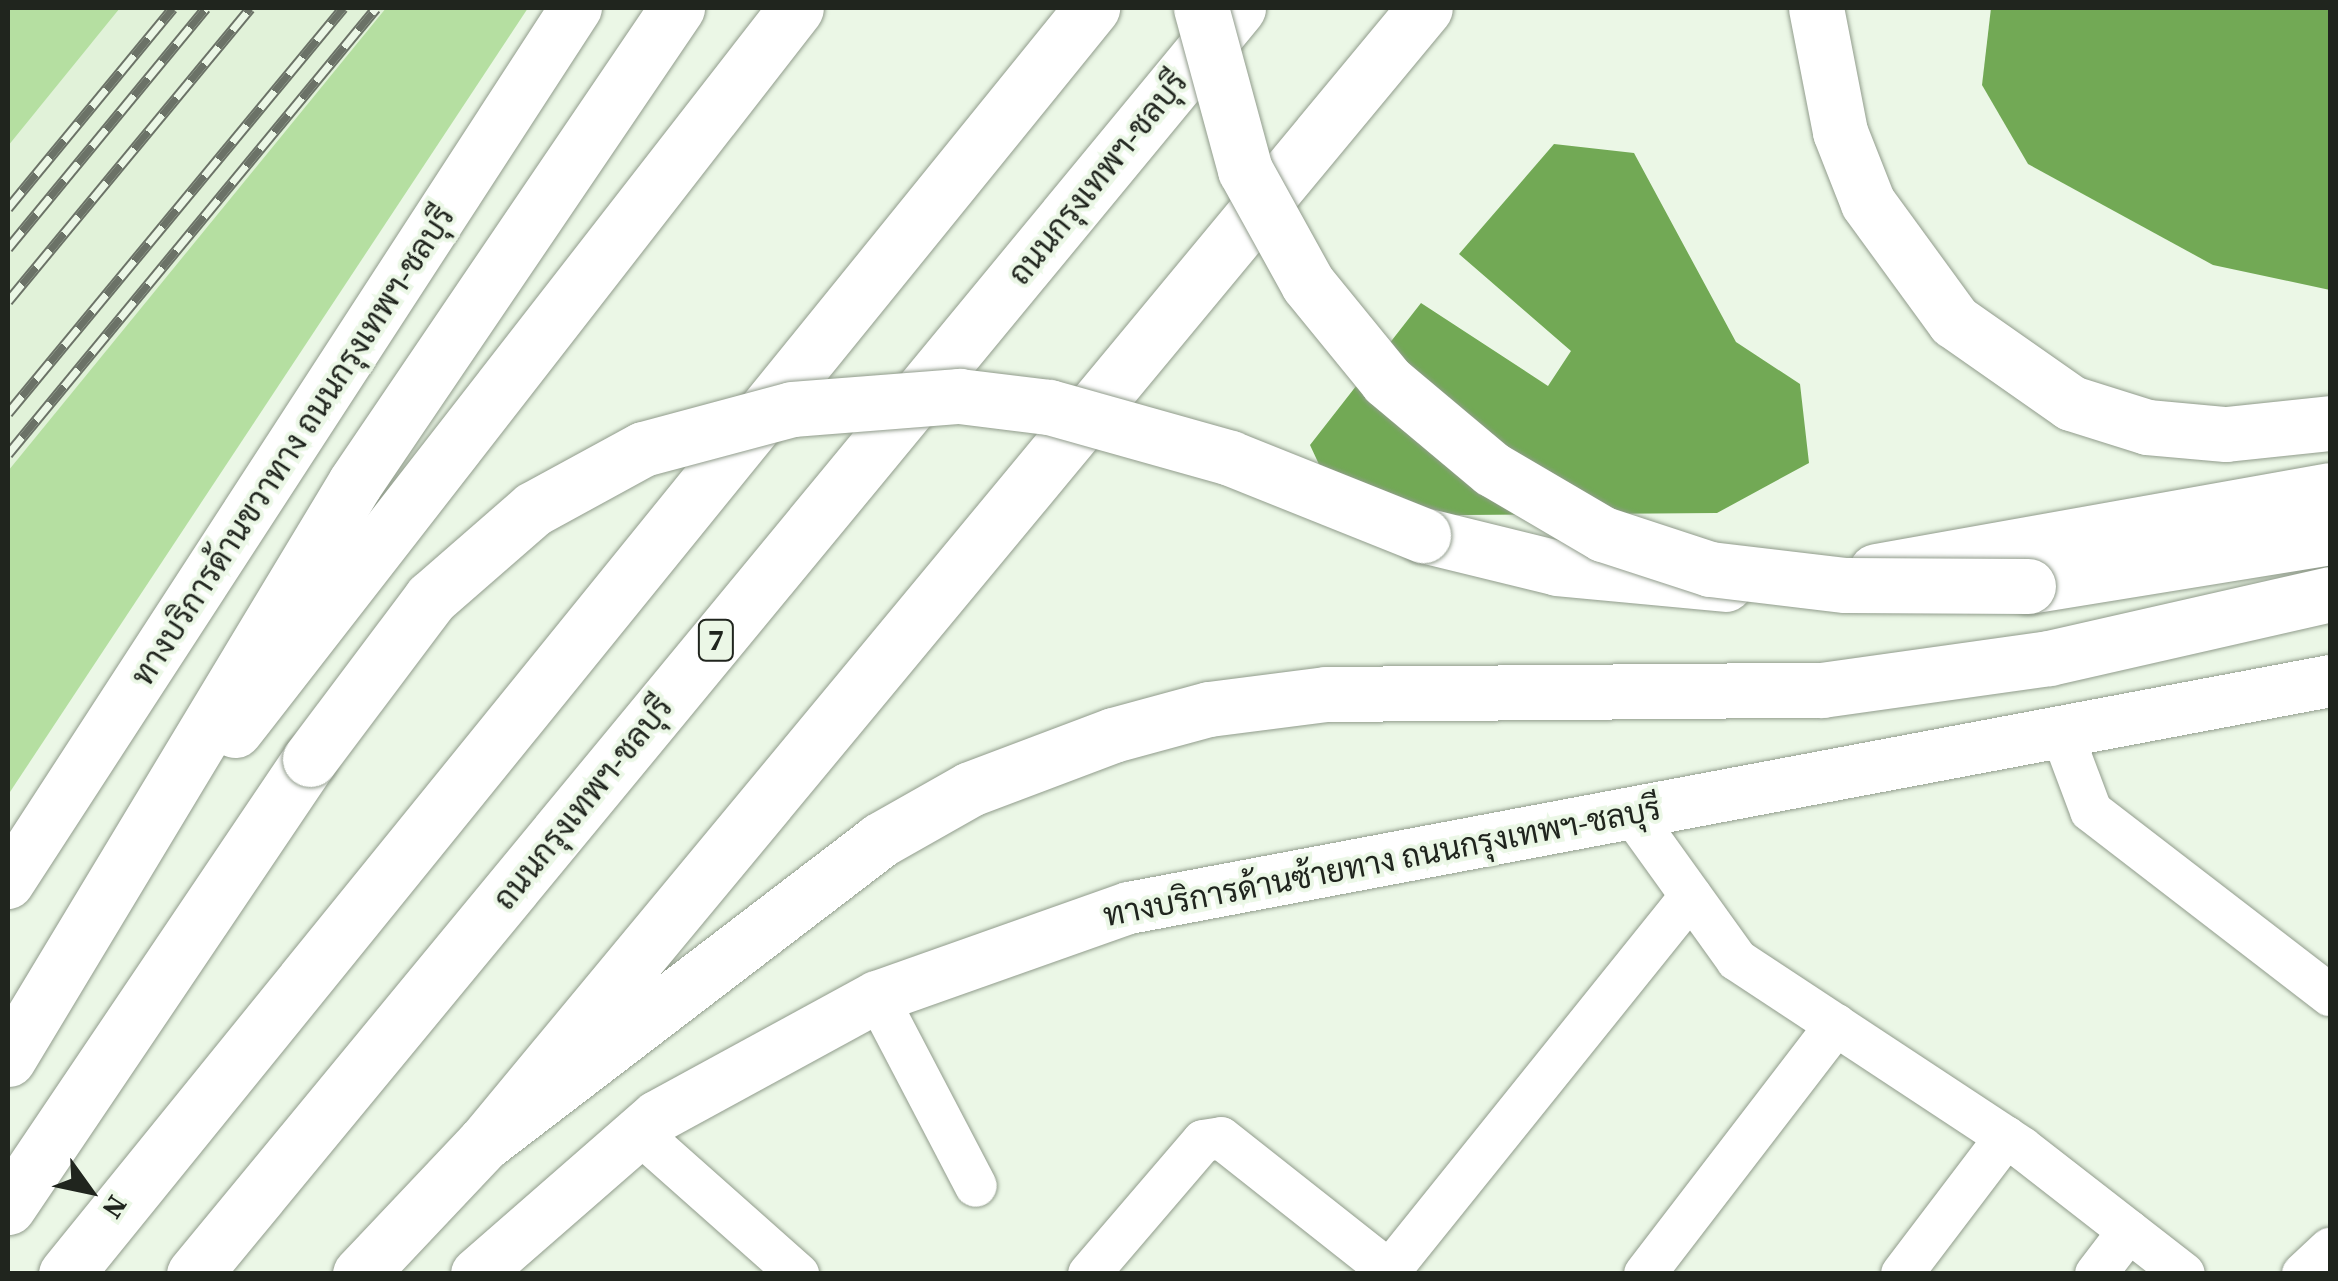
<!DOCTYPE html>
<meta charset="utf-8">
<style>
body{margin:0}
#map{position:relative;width:2338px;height:1281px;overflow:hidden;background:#ebf7e6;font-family:"Source Serif 4",Sarabun,serif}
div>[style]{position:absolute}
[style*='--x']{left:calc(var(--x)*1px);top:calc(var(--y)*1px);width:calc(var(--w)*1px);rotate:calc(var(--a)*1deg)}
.built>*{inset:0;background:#e1f2d9}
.green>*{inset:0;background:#b5dfa1}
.water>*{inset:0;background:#72a955}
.roads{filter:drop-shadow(0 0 2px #919c8c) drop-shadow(0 0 2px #919c8c)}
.minor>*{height:42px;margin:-21px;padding:0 21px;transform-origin:21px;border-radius:21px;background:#fff}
.major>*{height:52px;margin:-26px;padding:0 26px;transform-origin:26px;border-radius:26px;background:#fff}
.highway>*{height:55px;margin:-27.5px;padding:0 27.5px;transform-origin:27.5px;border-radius:27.5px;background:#fff}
.rail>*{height:11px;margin-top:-5.5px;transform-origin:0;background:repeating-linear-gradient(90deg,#ebf7e6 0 22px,#6b7267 0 44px);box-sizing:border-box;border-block:2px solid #6b7267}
.bridges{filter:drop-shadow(0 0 2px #919c8c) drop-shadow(0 0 2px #919c8c)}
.highway-bridge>*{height:55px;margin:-27.5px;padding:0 27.5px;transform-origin:27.5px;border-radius:27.5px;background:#fff}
span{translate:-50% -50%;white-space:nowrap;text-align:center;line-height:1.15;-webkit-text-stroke:8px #ebf7e6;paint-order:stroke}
.shield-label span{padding:2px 8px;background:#ebf7e6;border:2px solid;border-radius:8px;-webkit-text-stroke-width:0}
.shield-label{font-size:30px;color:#20251e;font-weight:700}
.street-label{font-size:32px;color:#20251e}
.frame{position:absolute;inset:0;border:10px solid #20251e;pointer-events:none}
.north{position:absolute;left:40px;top:1141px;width:100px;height:100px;-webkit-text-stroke:8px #ebf7e6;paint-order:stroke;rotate:123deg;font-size:28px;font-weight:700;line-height:40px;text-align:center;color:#20251e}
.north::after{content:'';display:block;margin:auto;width:35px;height:45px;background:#20251e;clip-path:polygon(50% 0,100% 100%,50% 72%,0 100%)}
</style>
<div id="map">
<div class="built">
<div style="clip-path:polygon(120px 8px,386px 8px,8px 471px,8px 146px)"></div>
</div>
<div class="green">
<div style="clip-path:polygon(8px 8px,120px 8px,8px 146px)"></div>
<div style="clip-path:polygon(386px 8px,528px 8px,8px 795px,8px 471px)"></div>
</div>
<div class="water">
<div style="clip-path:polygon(1991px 8px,2330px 8px,2330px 290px,2213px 265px,2028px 164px,1982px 85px)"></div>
<div style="clip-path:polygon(1554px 144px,1634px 153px,1736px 342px,1800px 384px,1809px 463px,1717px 513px,1343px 516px,1310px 445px,1421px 303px,1548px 386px,1571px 351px,1459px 254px)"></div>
</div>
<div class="roads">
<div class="minor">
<div style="--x:2061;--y:731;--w:85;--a:69.4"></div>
<div style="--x:2091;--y:811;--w:302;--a:37.6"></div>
<div style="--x:1630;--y:811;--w:183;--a:54.3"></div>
<div style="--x:1737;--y:960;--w:341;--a:33.4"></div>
<div style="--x:2022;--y:1148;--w:205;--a:37.9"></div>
<div style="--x:877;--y:997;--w:213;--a:62.4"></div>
<div style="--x:639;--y:1133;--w:213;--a:41.6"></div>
<div style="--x:1089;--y:1274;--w:175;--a:-49.4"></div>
<div style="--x:1203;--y:1141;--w:18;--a:-9"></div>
<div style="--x:1221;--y:1138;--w:219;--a:38.3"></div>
<div style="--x:1387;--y:1274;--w:485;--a:-51.2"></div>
<div style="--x:1645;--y:1274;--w:314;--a:-52.5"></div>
<div style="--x:1902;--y:1274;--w:172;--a:-52.8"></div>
<div style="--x:2096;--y:1274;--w:54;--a:-52.5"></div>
<div style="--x:2303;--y:1274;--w:37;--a:-43"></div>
</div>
<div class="major">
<div style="--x:8;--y:883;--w:1043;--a:-57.01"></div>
<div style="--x:477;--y:1274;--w:239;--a:-41.1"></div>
<div style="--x:657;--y:1117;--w:251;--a:-28.6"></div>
<div style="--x:877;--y:997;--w:267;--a:-19.5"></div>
<div style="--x:1129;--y:908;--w:1222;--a:-10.7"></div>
</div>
<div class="highway">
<div style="--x:1816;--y:8;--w:126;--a:79"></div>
<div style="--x:1840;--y:132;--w:76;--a:68.5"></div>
<div style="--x:1868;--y:203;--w:146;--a:53.9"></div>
<div style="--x:1954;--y:321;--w:143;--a:35"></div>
<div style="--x:2071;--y:403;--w:80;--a:17.5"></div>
<div style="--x:2147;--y:427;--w:79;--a:5.1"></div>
<div style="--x:2226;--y:434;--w:105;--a:-6"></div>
<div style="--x:1423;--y:535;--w:138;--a:13.8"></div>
<div style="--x:1557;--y:568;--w:169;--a:5.4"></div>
<div style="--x:1876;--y:571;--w:461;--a:-10.1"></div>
<div style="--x:2028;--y:586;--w:306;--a:-9.2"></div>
<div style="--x:235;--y:730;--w:914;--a:-52.15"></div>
<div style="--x:8;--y:1059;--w:672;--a:-58.93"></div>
<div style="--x:355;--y:483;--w:574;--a:-55.87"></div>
<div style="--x:484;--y:1143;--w:499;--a:-37.4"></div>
<div style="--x:880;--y:840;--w:103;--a:-29.5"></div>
<div style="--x:970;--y:789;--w:153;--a:-20.7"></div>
<div style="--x:1113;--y:735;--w:99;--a:-15.2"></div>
<div style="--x:1209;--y:709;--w:118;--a:-7.3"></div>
<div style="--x:1326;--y:694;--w:496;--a:-0.5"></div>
<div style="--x:1822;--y:690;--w:229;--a:-8"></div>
<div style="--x:2049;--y:658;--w:288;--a:-12.8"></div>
<div style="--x:8;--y:1207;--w:540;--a:-56.02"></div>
<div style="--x:66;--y:1274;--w:1630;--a:-50.98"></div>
<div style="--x:194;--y:1274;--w:1641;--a:-50.49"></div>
<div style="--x:360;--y:1274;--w:180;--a:-46.6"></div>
<div style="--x:484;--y:1143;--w:1474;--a:-50.34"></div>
</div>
</div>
<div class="rail">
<div style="--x:8;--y:208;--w:259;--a:-50.5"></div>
<div style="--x:8;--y:248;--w:311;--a:-50.5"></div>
<div style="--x:8;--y:301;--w:380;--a:-50.4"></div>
<div style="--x:8;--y:413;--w:526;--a:-50.4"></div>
<div style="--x:8;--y:454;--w:578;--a:-50.47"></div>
</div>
<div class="bridges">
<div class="highway-bridge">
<div style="--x:1201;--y:8;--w:168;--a:74.8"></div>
<div style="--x:1245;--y:170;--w:130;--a:61.1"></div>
<div style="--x:1308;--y:284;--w:125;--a:50.8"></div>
<div style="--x:1387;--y:381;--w:137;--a:40"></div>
<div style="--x:1492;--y:469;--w:129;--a:30.4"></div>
<div style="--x:1603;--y:534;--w:113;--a:18.1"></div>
<div style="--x:1710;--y:569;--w:136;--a:6.8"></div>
<div style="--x:1845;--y:585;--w:183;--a:0.3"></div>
<div style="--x:310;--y:759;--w:201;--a:-53.1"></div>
<div style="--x:431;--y:598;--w:135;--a:-41.1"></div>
<div style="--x:533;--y:509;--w:125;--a:-28.6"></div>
<div style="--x:643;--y:449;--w:154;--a:-15"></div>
<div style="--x:792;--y:409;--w:168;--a:-4.5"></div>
<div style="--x:959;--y:396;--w:91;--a:7"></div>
<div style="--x:1049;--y:407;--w:188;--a:15.7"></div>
<div style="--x:1230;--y:458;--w:208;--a:21.8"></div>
</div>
</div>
<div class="shield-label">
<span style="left:716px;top:640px">7</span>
</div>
<div class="street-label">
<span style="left:1098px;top:178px;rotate:-51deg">ถนนกรุงเทพฯ-ชลบุรี</span>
<span style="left:293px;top:446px;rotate:-57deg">ทางบริการด้านขวาทาง ถนนกรุงเทพฯ-ชลบุรี</span>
<span style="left:583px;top:803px;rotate:-51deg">ถนนกรุงเทพฯ-ชลบุรี</span>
<span style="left:1382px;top:862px;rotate:-11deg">ทางบริการด้านซ้ายทาง ถนนกรุงเทพฯ-ชลบุรี</span>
</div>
<div class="frame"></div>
<div class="north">N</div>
</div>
